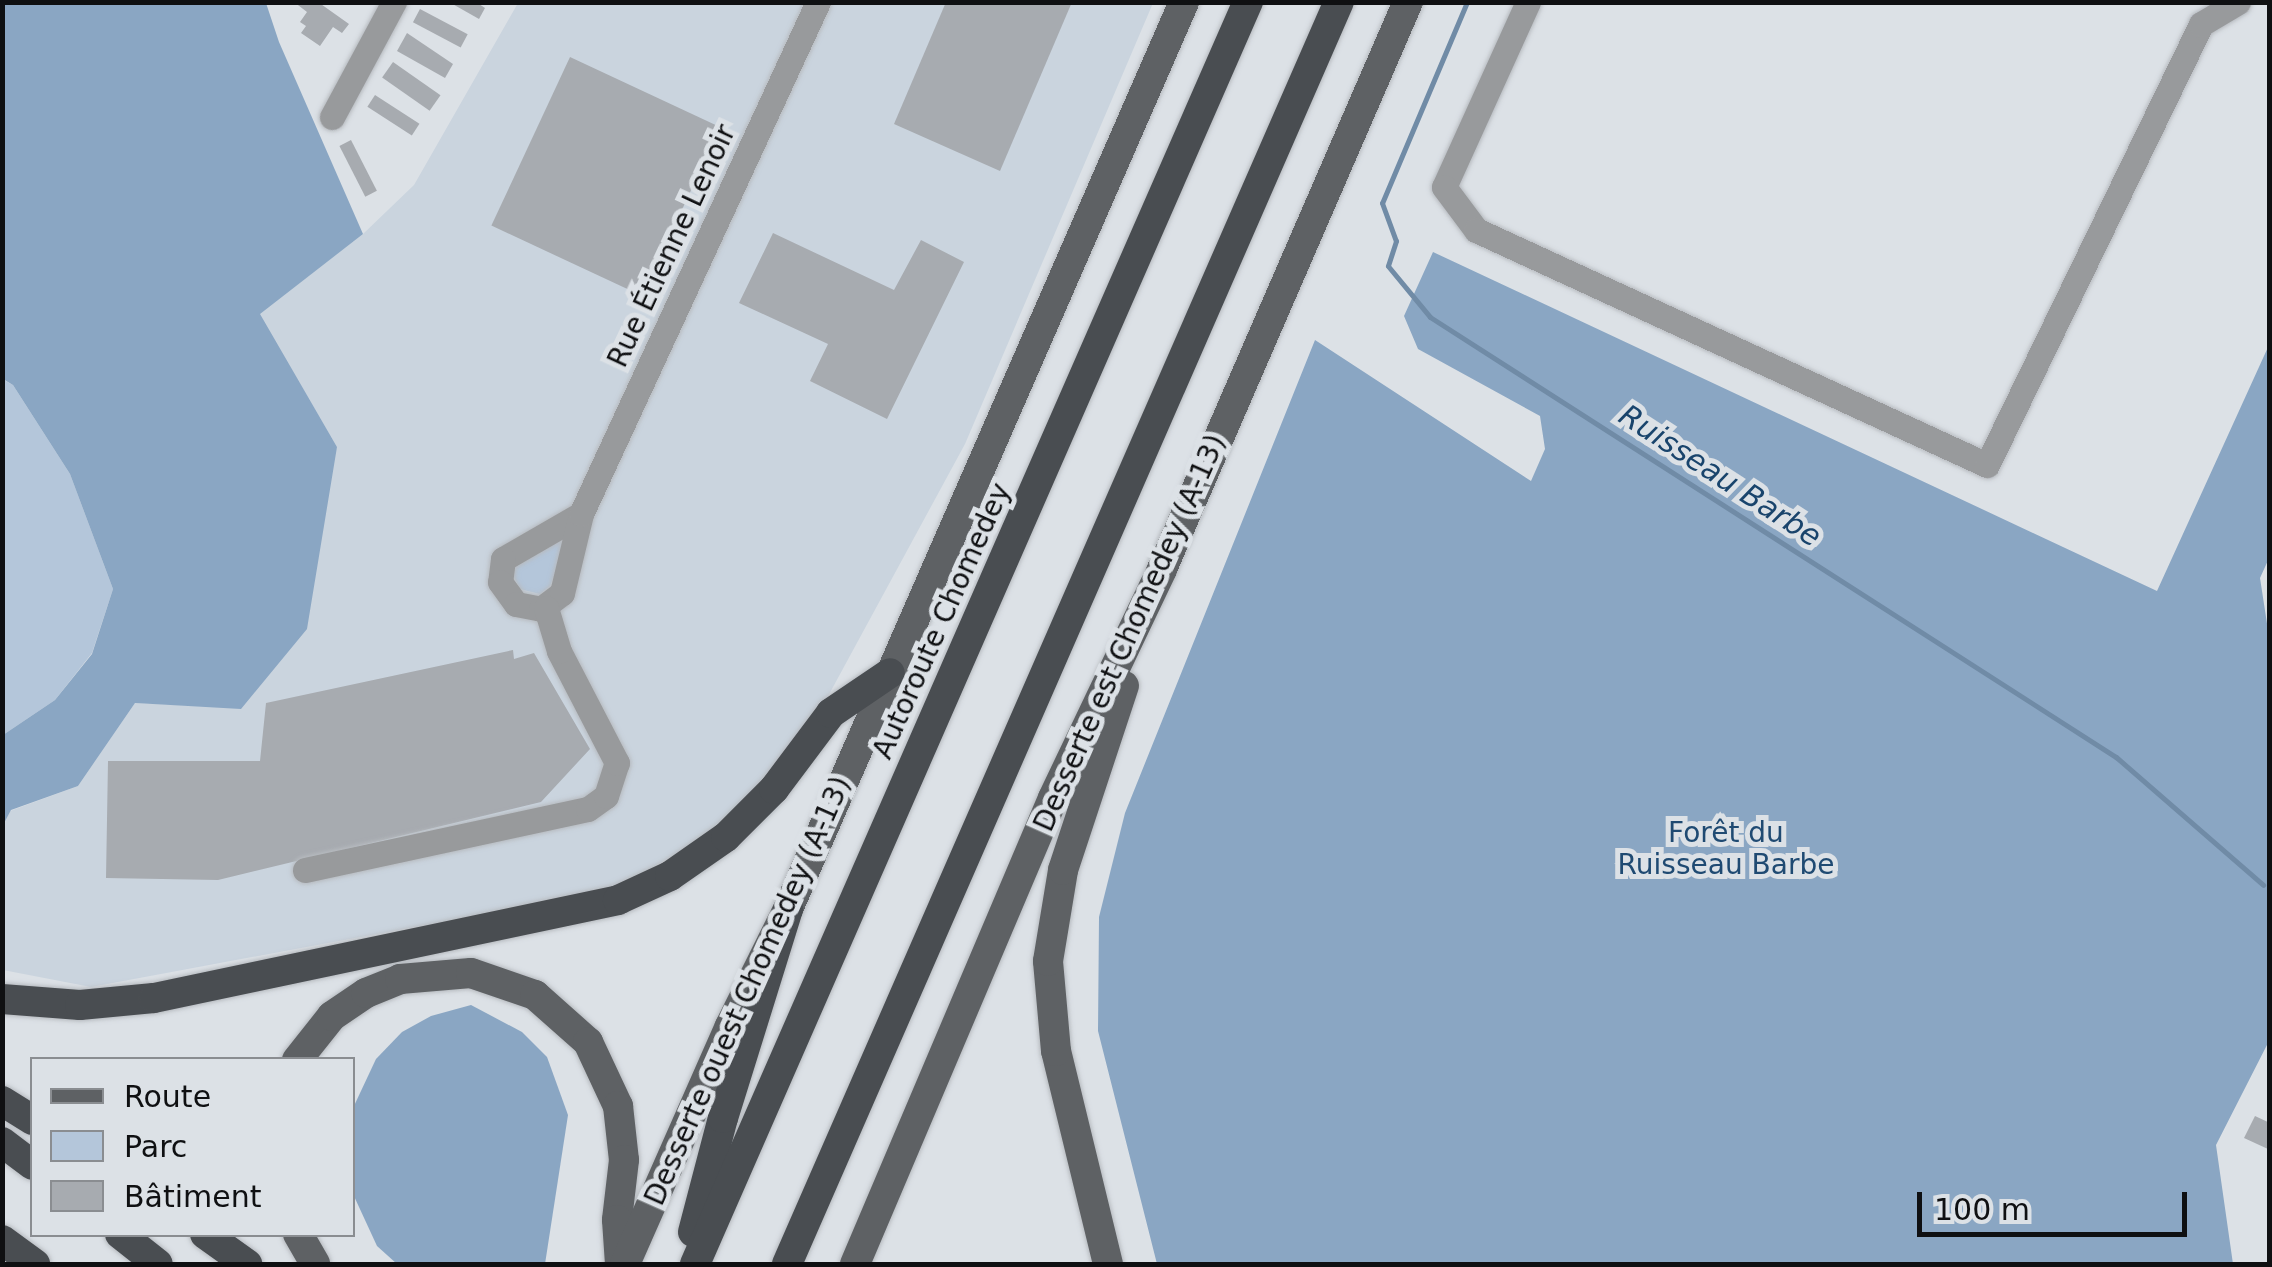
<!DOCTYPE html>
<meta charset="utf-8">
<style>
body{margin:0}
#map{position:relative;width:2272px;height:1267px;overflow:hidden;background:#dce1e6;font-family:"DejaVu Sans",sans-serif}
div>[style]{position:absolute}
[style*='--x']{left:calc(var(--x)*1px);top:calc(var(--y)*1px);width:calc(var(--w)*1px);rotate:calc(var(--a)*1deg)}
.built>*{inset:0;background:#cad4de}
.green>*{inset:0;background:#b4c6da}
.forest>*{inset:0;background:#8aa6c3}
.stream>*{height:5px;margin:-2.5px;padding:0 2.5px;transform-origin:2.5px;border-radius:2.5px;background:#708ba6}
.building>*{inset:0;background:#a7abb0;transform-origin:0 0}
.roads{filter:drop-shadow(0 0 2px #b7bbc0) drop-shadow(0 0 2px #b7bbc0)}
.minor>*{height:25px;margin:-12.5px;padding:0 12.5px;transform-origin:12.5px;border-radius:12.5px;background:#989a9c}
.major>*{height:30px;margin:-15px;padding:0 15px;transform-origin:15px;border-radius:15px;background:#5e6164}
.highway>*{height:30px;margin:-15px;padding:0 15px;transform-origin:15px;border-radius:15px;background:#494d51}
span{translate:-50% -50%;white-space:nowrap;text-align:center;line-height:1.15;-webkit-text-stroke:10px #dce1e6;paint-order:stroke}
.street-label{font-size:28px;color:#0f1012}
.park-label{font-size:28px;color:#1f4a72}
.water-label{font-size:30px;color:#19446c;font-style:italic}
.frame{position:absolute;inset:0;border:5px solid #0f1012;pointer-events:none}
.legend{position:absolute;left:30px;top:1057px;width:325px;height:180px;box-sizing:border-box;background:#dce1e6;border:2px solid #8a8d91;margin:0;padding:12px 18px;list-style:none;font-size:30px;color:#0f1012}
.legend li{display:flex;align-items:center;gap:20px;height:50px}
.legend b{width:50px;border:2px solid #8a8d91}
.scale{position:absolute;left:1917px;top:1192px;width:270px;height:45px;box-sizing:border-box;border:5px solid #0f1012;border-top:0;padding-left:12px;font-size:30px;line-height:35px;white-space:nowrap;color:#0f1012;-webkit-text-stroke:8px #dce1e6;paint-order:stroke}
</style>
<div id="map">
<div class="built">
<div style="clip-path:polygon(518px 3px,1153px 3px,965px 444px,820px 711px,719px 829px,613px 890px,91px 987px,3px 970px,2px 825px,10px 811px,78px 786px,135px 703px,241px 708px,337px 447px,259px 314px,363px 234px,414px 185px)"></div>
</div>
<div class="green">
<div style="clip-path:polygon(2px 379px,13px 385px,70px 474px,113px 589px,92px 653px,55px 700px,3px 735px)"></div>
<div style="clip-path:polygon(559px 539px,565px 547px,550px 586px,540px 594px,520px 589px,514px 577px,516px 565px)"></div>
</div>
<div class="forest">
<div style="clip-path:polygon(3px 2px,266px 3px,279px 42px,363px 234px,260px 314px,337px 447px,307px 629px,241px 709px,135px 703px,78px 786px,11px 810px,3px 825px,3px 735px,55px 700px,92px 654px,113px 589px,70px 474px,13px 385px,3px 379px)"></div>
<div style="clip-path:polygon(1433px 252px,2157px 591px,2269px 345px,2270px 556px,2260px 578px,2270px 643px,2270px 1039px,2216px 1145px,2233px 1264px,1157px 1264px,1098px 1031px,1099px 917px,1125px 813px,1315px 340px,1531px 481px,1545px 449px,1540px 416px,1418px 349px,1404px 316px)"></div>
<div style="clip-path:polygon(471px 1005px,522px 1032px,547px 1057px,568px 1115px,545px 1264px,397px 1264px,377px 1246px,353px 1194px,353px 1108px,376px 1059px,402px 1032px,431px 1016px)"></div>
</div>
<div class="stream">
<div style="--x:1467;--y:2;--w:218;--a:112.9"></div>
<div style="--x:1382;--y:203;--w:40;--a:69.8"></div>
<div style="--x:1396;--y:241;--w:26;--a:108"></div>
<div style="--x:1388;--y:266;--w:66;--a:50.5"></div>
<div style="--x:1430;--y:317;--w:815;--a:32.68"></div>
<div style="--x:2116;--y:757;--w:195;--a:41"></div>
</div>
<div class="building">
<div style="clip-path:polygon(294px 2px,318px 2px,349px 24px,342px 33px,333px 27px,320px 46px,301px 33px,306px 26px,300px 22px,307px 12px)"></div>
<div style="clip-path:polygon(449px 2px,476px 2px,485px 8px,479px 19px)"></div>
<div style="clip-path:polygon(946px 2px,1072px 2px,1000px 171px,894px 124px)"></div>
<div style="left:420px;top:9px;width:54px;height:15px;rotate:28deg"></div>
<div style="clip-path:polygon(407px 33px,453px 64px,445px 78px,397px 51px)"></div>
<div style="left:570px;top:57px;width:166px;height:186px;rotate:25deg"></div>
<div style="left:393px;top:62px;width:58px;height:19px;rotate:35deg"></div>
<div style="left:375px;top:95px;width:53px;height:14px;rotate:33deg"></div>
<div style="left:351px;top:140px;width:57px;height:13px;rotate:63deg"></div>
<div style="clip-path:polygon(773px 233px,894px 290px,921px 240px,964px 262px,887px 419px,810px 381px,828px 344px,739px 303px)"></div>
<div style="clip-path:polygon(513px 650px,514px 659px,534px 653px,590px 749px,541px 802px,218px 880px,106px 878px,108px 761px,260px 761px,266px 703px)"></div>
<div style="clip-path:polygon(2255px 1116px,2270px 1123px,2268px 1149px,2244px 1138px)"></div>
</div>
<div class="roads">
<div class="minor">
<div style="--x:1528;--y:2;--w:203;--a:114.4"></div>
<div style="--x:1444;--y:187;--w:54;--a:53.3"></div>
<div style="--x:1476;--y:230;--w:562;--a:24.7"></div>
<div style="--x:1987;--y:465;--w:490;--a:-64.1"></div>
<div style="--x:2201;--y:24;--w:43;--a:-30.7"></div>
<div style="--x:332;--y:117;--w:131;--a:-61.7"></div>
<div style="--x:581;--y:514;--w:90;--a:150"></div>
<div style="--x:503;--y:559;--w:23;--a:97"></div>
<div style="--x:500;--y:582;--w:27;--a:54"></div>
<div style="--x:516;--y:604;--w:25;--a:11"></div>
<div style="--x:541;--y:609;--w:26;--a:-37"></div>
<div style="--x:562;--y:593;--w:81;--a:-76.5"></div>
<div style="--x:581;--y:514;--w:564;--a:-65.16"></div>
<div style="--x:305;--y:870;--w:289;--a:-12.2"></div>
<div style="--x:588;--y:809;--w:22;--a:-36"></div>
<div style="--x:606;--y:796;--w:35;--a:-72"></div>
<div style="--x:617;--y:763;--w:126;--a:-117.4"></div>
<div style="--x:559;--y:651;--w:45;--a:-106.8"></div>
</div>
<div class="major">
<div style="--x:297;--y:1060;--w:56;--a:-51.5"></div>
<div style="--x:332;--y:1016;--w:41;--a:-34.1"></div>
<div style="--x:366;--y:993;--w:37;--a:-22"></div>
<div style="--x:400;--y:979;--w:71;--a:-4.8"></div>
<div style="--x:471;--y:973;--w:68;--a:19"></div>
<div style="--x:535;--y:995;--w:71;--a:41.6"></div>
<div style="--x:588;--y:1042;--w:71;--a:64.9"></div>
<div style="--x:618;--y:1106;--w:54;--a:83.7"></div>
<div style="--x:624;--y:1160;--w:60;--a:96.7"></div>
<div style="--x:617;--y:1220;--w:44;--a:86.1"></div>
<div style="--x:298;--y:1234;--w:34;--a:60"></div>
<div style="--x:625;--y:1264;--w:260;--a:-66.2"></div>
<div style="--x:730;--y:1026;--w:131;--a:-63.6"></div>
<div style="--x:788;--y:909;--w:990;--a:-66.41"></div>
<div style="--x:855;--y:1264;--w:506;--a:-66.98"></div>
<div style="--x:1053;--y:798;--w:254;--a:-64.5"></div>
<div style="--x:1162;--y:569;--w:618;--a:-66.55"></div>
<div style="--x:1108;--y:1264;--w:219;--a:-103.7"></div>
<div style="--x:1056;--y:1051;--w:90;--a:-95.1"></div>
<div style="--x:1048;--y:961;--w:92;--a:-80.6"></div>
<div style="--x:1063;--y:870;--w:194;--a:-71.7"></div>
</div>
<div class="highway">
<div style="--x:2;--y:999;--w:78;--a:4.4"></div>
<div style="--x:80;--y:1005;--w:74;--a:-5.4"></div>
<div style="--x:154;--y:998;--w:474;--a:-11.9"></div>
<div style="--x:618;--y:900;--w:57;--a:-24.8"></div>
<div style="--x:670;--y:876;--w:68;--a:-34.9"></div>
<div style="--x:726;--y:837;--w:68;--a:-45"></div>
<div style="--x:774;--y:789;--w:95;--a:-53.1"></div>
<div style="--x:831;--y:713;--w:71;--a:-34.1"></div>
<div style="--x:2;--y:1101;--w:36;--a:32"></div>
<div style="--x:2;--y:1142;--w:38;--a:37"></div>
<div style="--x:693;--y:1232;--w:118;--a:-75.3"></div>
<div style="--x:723;--y:1118;--w:219;--a:-72.7"></div>
<div style="--x:120;--y:1234;--w:48;--a:38.3"></div>
<div style="--x:205;--y:1234;--w:52;--a:35.5"></div>
<div style="--x:2;--y:1240;--w:41;--a:36"></div>
<div style="--x:695;--y:1264;--w:1378;--a:-66.34"></div>
<div style="--x:787;--y:1264;--w:1377;--a:-66.38"></div>
</div>
</div>
<div class="street-label">
<span style="left:672px;top:246px;rotate:-65deg">Rue Étienne Lenoir</span>
<span style="left:942px;top:621px;rotate:-66deg">Autoroute Chomedey</span>
<span style="left:1130px;top:633px;rotate:-66deg">Desserte est Chomedey (A-13)</span>
<span style="left:748px;top:991px;rotate:-66deg">Desserte ouest Chomedey (A-13)</span>
</div>
<div class="park-label">
<span style="left:1726px;top:849px">Forêt du<br>Ruisseau Barbe</span>
</div>
<div class="water-label">
<span style="left:1720px;top:476px;rotate:33deg">Ruisseau Barbe</span>
</div>
<div class="frame"></div>
<ul class="legend">
<li><b style="height:12px;background:#5e6164"></b>Route</li>
<li><b style="height:28px;background:#b4c6da"></b>Parc</li>
<li><b style="height:28px;background:#a7abb0"></b>Bâtiment</li>
</ul>
<div class="scale">100 m</div>
</div>
